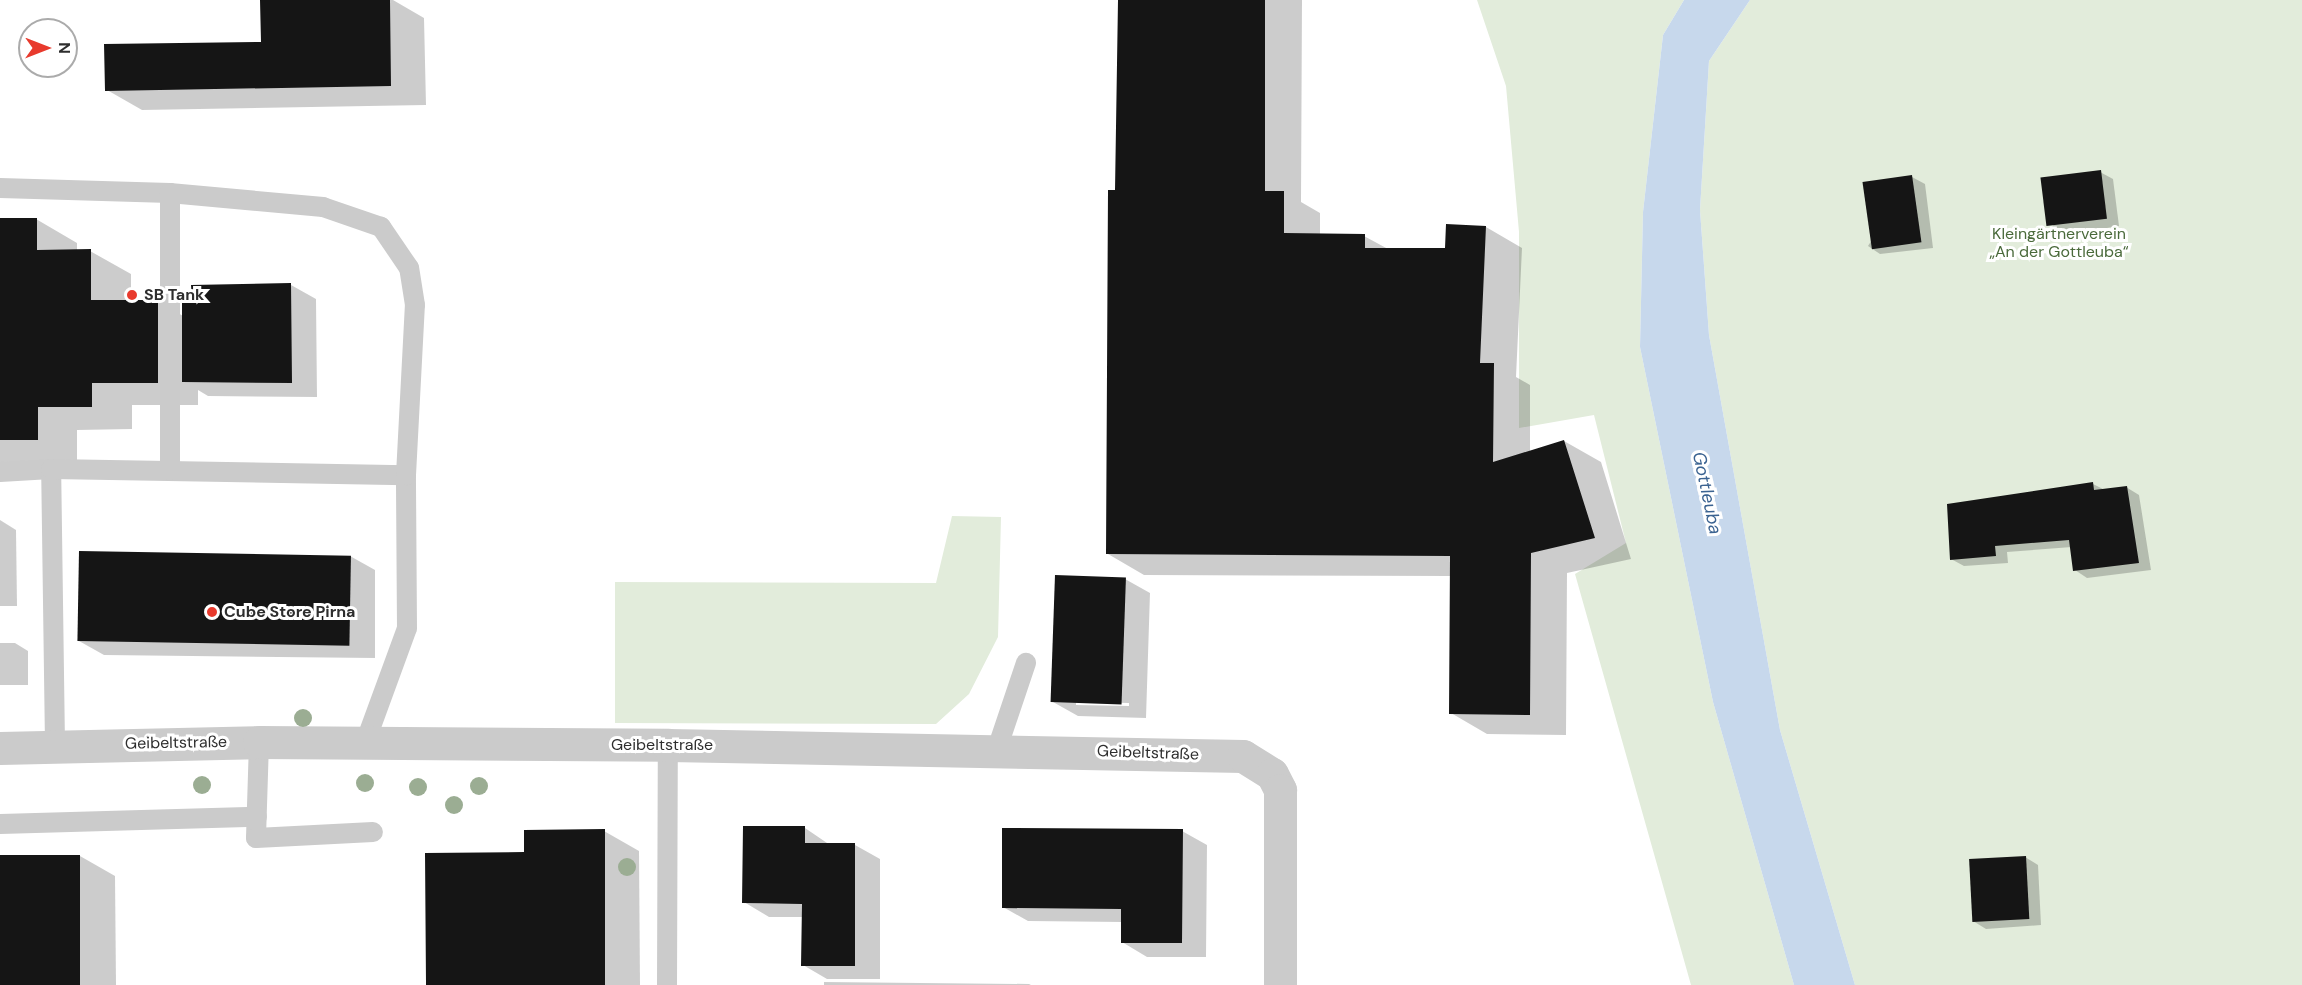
<!DOCTYPE html>
<meta charset="utf-8">
<style>
body{margin:0}
#map{position:relative;width:2302px;height:985px;overflow:hidden;background:#fff;font-family:"DM Sans",sans-serif}
div>[style]{position:absolute}
[style*='--x']{left:calc(var(--x)*1px);top:calc(var(--y)*1px);width:calc(var(--w)*1px);rotate:calc(var(--a)*1deg)}
.green>*{inset:0;background:#e2ecdb}
.water>*{inset:0;background:#c7d8ec}
.shadow>*{inset:0;background:#0003}
.building>*{inset:0;background:#151515;transform-origin:0 0}
.service>*{height:20px;margin:-10px;padding:0 10px;transform-origin:10px;border-radius:10px;background:#cbcbcb}
.minor>*{height:33px;margin:-16.5px;padding:0 16.5px;transform-origin:16.5px;border-radius:16.5px;background:#cbcbcb}
.trees>*{width:18px;height:18px;margin:-9px;border-radius:50%;background:#9bad93}
.dots>*{width:16px;height:16px;translate:-50% -50%;box-sizing:border-box;border:3px solid #fff;border-radius:50%}
span{translate:-50% -50%;white-space:nowrap;text-align:center;line-height:1.15;-webkit-text-stroke:6px #fff;paint-order:stroke}
.park-label{font-size:16px;color:#4a6a3b}
.poi-label{font-size:16px;color:#2e2e2e;font-weight:700}
.left{translate:0 -50%;text-align:left}
.street-label{font-size:16px;color:#2e2e2e}
.water-label{font-size:18px;color:#3b6391;font-style:italic}
.north{position:absolute;left:18px;top:18px;width:60px;height:60px;box-sizing:border-box;background:#fff;border:2px solid #ababab;border-radius:50%;rotate:90deg;font-size:16px;font-weight:700;line-height:24px;text-align:center;color:#2e2e2e}
.north::after{content:'';display:block;margin:auto;width:21px;height:27px;background:#e83a2d;clip-path:polygon(50% 0,100% 100%,50% 72%,0 100%)}
</style>
<div id="map">
<div class="green">
<div style="clip-path:polygon(1477px 0,1684px 0,1663px 35px,1643px 212px,1640px 347px,1713px 702px,1794px 985px,1691px 985px,1575px 574px,1626px 543px,1594px 415px,1519px 428px,1519px 232px,1506px 86px)"></div>
<div style="clip-path:polygon(1750px 0,2302px 0,2302px 985px,1855px 985px,1780px 730px,1709px 335px,1700px 210px,1709px 61px)"></div>
<div style="clip-path:polygon(952px 516px,1001px 517px,998px 637px,969px 694px,936px 724px,615px 723px,615px 582px,936px 583px)"></div>
</div>
<div class="water">
<div style="clip-path:polygon(1684px 0,1750px 0,1709px 61px,1700px 210px,1709px 335px,1780px 730px,1855px 985px,1794px 985px,1713px 702px,1640px 347px,1643px 212px,1663px 35px)"></div>
</div>
<div class="shadow">
<div style="clip-path:polygon(261px 0,393px 0,424px 18px,426px 105px,142px 110px,107px 90px,262px 43px)"></div>
<div style="clip-path:polygon(1120px 0,1302px 0,1301px 202px,1320px 213px,1320px 235px,1364px 236px,1388px 249px,1447px 249px,1486px 227px,1522px 248px,1516px 377px,1530px 385px,1530px 452px,1564px 441px,1601px 462px,1631px 559px,1567px 573px,1566px 735px,1487px 734px,1451px 713px,1452px 576px,1144px 575px,1108px 554px)"></div>
<div style="clip-path:polygon(2100px 172px,2113px 179px,2119px 226px,2065px 235px,2052px 227px)"></div>
<div style="clip-path:polygon(1912px 177px,1925px 184px,1933px 248px,1880px 254px,1868px 246px)"></div>
<div style="clip-path:polygon(36px 219px,77px 243px,77px 251px,90px 251px,131px 274px,131px 301px,158px 301px,183px 316px,291px 285px,316px 299px,317px 397px,208px 396px,198px 390px,198px 405px,132px 405px,132px 429px,77px 430px,77px 462px,0 463px,0 220px)"></div>
<div style="clip-path:polygon(2093px 484px,2105px 490px,2126px 487px,2139px 495px,2151px 570px,2087px 578px,2075px 570px,2072px 547px,2007px 552px,2008px 563px,1964px 566px,1951px 559px)"></div>
<div style="clip-path:polygon(0 520px,16px 530px,17px 606px,0 606px)"></div>
<div style="clip-path:polygon(350px 556px,375px 570px,375px 658px,104px 655px,79px 641px)"></div>
<div style="clip-path:polygon(evenodd,1125px 579px,1150px 593px,1146px 718px,1078px 716px,1053px 702px,1125px 579px,1076px 702px,1129px 703px,1129px 706px,1076px 705px,1076px 702px)"></div>
<div style="clip-path:polygon(0 643px,15px 643px,28px 651px,28px 685px,0 685px)"></div>
<div style="clip-path:polygon(805px 828px,830px 845px,855px 845px,880px 859px,880px 979px,827px 979px,803px 965px,803px 917px,769px 917px,744px 902px)"></div>
<div style="clip-path:polygon(604px 831px,639px 851px,640px 985px,427px 985px,526px 854px)"></div>
<div style="clip-path:polygon(1182px 831px,1207px 845px,1206px 957px,1147px 957px,1122px 942px,1122px 922px,1028px 921px,1003px 907px)"></div>
<div style="clip-path:polygon(0 856px,80px 856px,115px 876px,116px 985px,0 985px)"></div>
<div style="clip-path:polygon(2025px 857px,2038px 865px,2041px 925px,1986px 929px,1973px 921px)"></div>
<div style="clip-path:polygon(824px 982px,1029px 984px,1031px 985px,824px 985px)"></div>
</div>
<div class="building">
<div style="clip-path:polygon(260px 0,390px 0,391px 86px,105px 91px,104px 44px,261px 42px)"></div>
<div style="clip-path:polygon(1118px 0,1265px 0,1265px 191px,1284px 191px,1284px 233px,1365px 234px,1365px 248px,1445px 248px,1446px 224px,1486px 226px,1480px 363px,1494px 363px,1493px 462px,1564px 440px,1595px 538px,1531px 553px,1530px 715px,1449px 714px,1450px 556px,1106px 554px,1108px 190px,1115px 190px)"></div>
<div style="left:2101px;top:170px;width:49px;height:61px;rotate:83deg"></div>
<div style="left:1912px;top:175px;width:68px;height:50px;rotate:82deg"></div>
<div style="clip-path:polygon(0 218px,37px 218px,37px 250px,91px 249px,91px 300px,158px 300px,158px 383px,92px 383px,92px 407px,38px 407px,38px 440px,0 440px)"></div>
<div style="clip-path:polygon(291px 283px,292px 383px,182px 382px,182px 299px,192px 299px,191px 285px)"></div>
<div style="clip-path:polygon(2093px 482px,2094px 490px,2127px 486px,2139px 563px,2073px 571px,2069px 540px,1995px 546px,1996px 556px,1950px 560px,1947px 504px)"></div>
<div style="left:79px;top:551px;width:272px;height:90px;rotate:1deg"></div>
<div style="left:1055px;top:575px;width:71px;height:127px;rotate:2deg"></div>
<div style="clip-path:polygon(743px 826px,805px 826px,805px 843px,855px 843px,855px 966px,801px 966px,802px 904px,742px 903px)"></div>
<div style="clip-path:polygon(1002px 828px,1183px 829px,1182px 943px,1121px 943px,1121px 909px,1002px 908px)"></div>
<div style="clip-path:polygon(605px 829px,605px 985px,426px 985px,425px 853px,524px 852px,524px 830px)"></div>
<div style="left:0;top:855px;width:80px;height:130px"></div>
<div style="left:2026px;top:856px;width:63px;height:57px;rotate:87deg"></div>
</div>
<div class="service">
<div style="--x:0;--y:188;--w:170;--a:1.7"></div>
<div style="--x:0;--y:472;--w:51;--a:-3.4"></div>
<div style="--x:259;--y:742;--w:96;--a:91.8"></div>
<div style="--x:256;--y:838;--w:117;--a:-2.9"></div>
<div style="--x:365;--y:743;--w:122;--a:-69.9"></div>
<div style="--x:407;--y:628;--w:153;--a:-90.4"></div>
<div style="--x:55;--y:745;--w:276;--a:-90.8"></div>
<div style="--x:51;--y:469;--w:355;--a:1"></div>
<div style="--x:406;--y:475;--w:170;--a:-87"></div>
<div style="--x:415;--y:305;--w:37;--a:-99"></div>
<div style="--x:409;--y:268;--w:50;--a:-124.3"></div>
<div style="--x:381;--y:227;--w:61;--a:-161"></div>
<div style="--x:323;--y:207;--w:154;--a:-174.8"></div>
<div style="--x:170;--y:193;--w:277;--a:90"></div>
<div style="--x:997;--y:749;--w:91;--a:-71.4"></div>
<div style="--x:0;--y:824;--w:257;--a:-1.6"></div>
<div style="--x:667;--y:985;--w:240;--a:-89.8"></div>
</div>
<div class="minor">
<div style="--x:0;--y:748;--w:259;--a:-1.3"></div>
<div style="--x:259;--y:742;--w:409;--a:0.4"></div>
<div style="--x:668;--y:745;--w:575;--a:1.1"></div>
<div style="--x:1243;--y:756;--w:34;--a:32"></div>
<div style="--x:1272;--y:774;--w:18;--a:63"></div>
<div style="--x:1280;--y:790;--w:195;--a:90"></div>
</div>
<div class="trees">
<div style="left:303px;top:718px"></div>
<div style="left:365px;top:783px"></div>
<div style="left:202px;top:785px"></div>
<div style="left:479px;top:786px"></div>
<div style="left:418px;top:787px"></div>
<div style="left:454px;top:805px"></div>
<div style="left:627px;top:867px"></div>
</div>
<div class="dots">
<div style="left:132px;top:295px;background:#e83a2d"></div>
<div style="left:212px;top:612px;background:#e83a2d"></div>
</div>
<div class="park-label">
<span style="left:2059px;top:243px">Kleingärtnerverein<br>„An der Gottleuba“</span>
</div>
<div class="poi-label">
<span class="left" style="left:144px;top:295px">SB Tank</span>
<span class="left" style="left:224px;top:612px">Cube Store Pirna</span>
</div>
<div class="street-label">
<span style="left:176px;top:743px;rotate:-1deg">Geibeltstraße</span>
<span style="left:662px;top:745px">Geibeltstraße</span>
<span style="left:1148px;top:753px;rotate:2deg">Geibeltstraße</span>
</div>
<div class="water-label">
<span style="left:1707px;top:493px;rotate:78deg">Gottleuba</span>
</div>
<div class="north">N</div>
</div>
